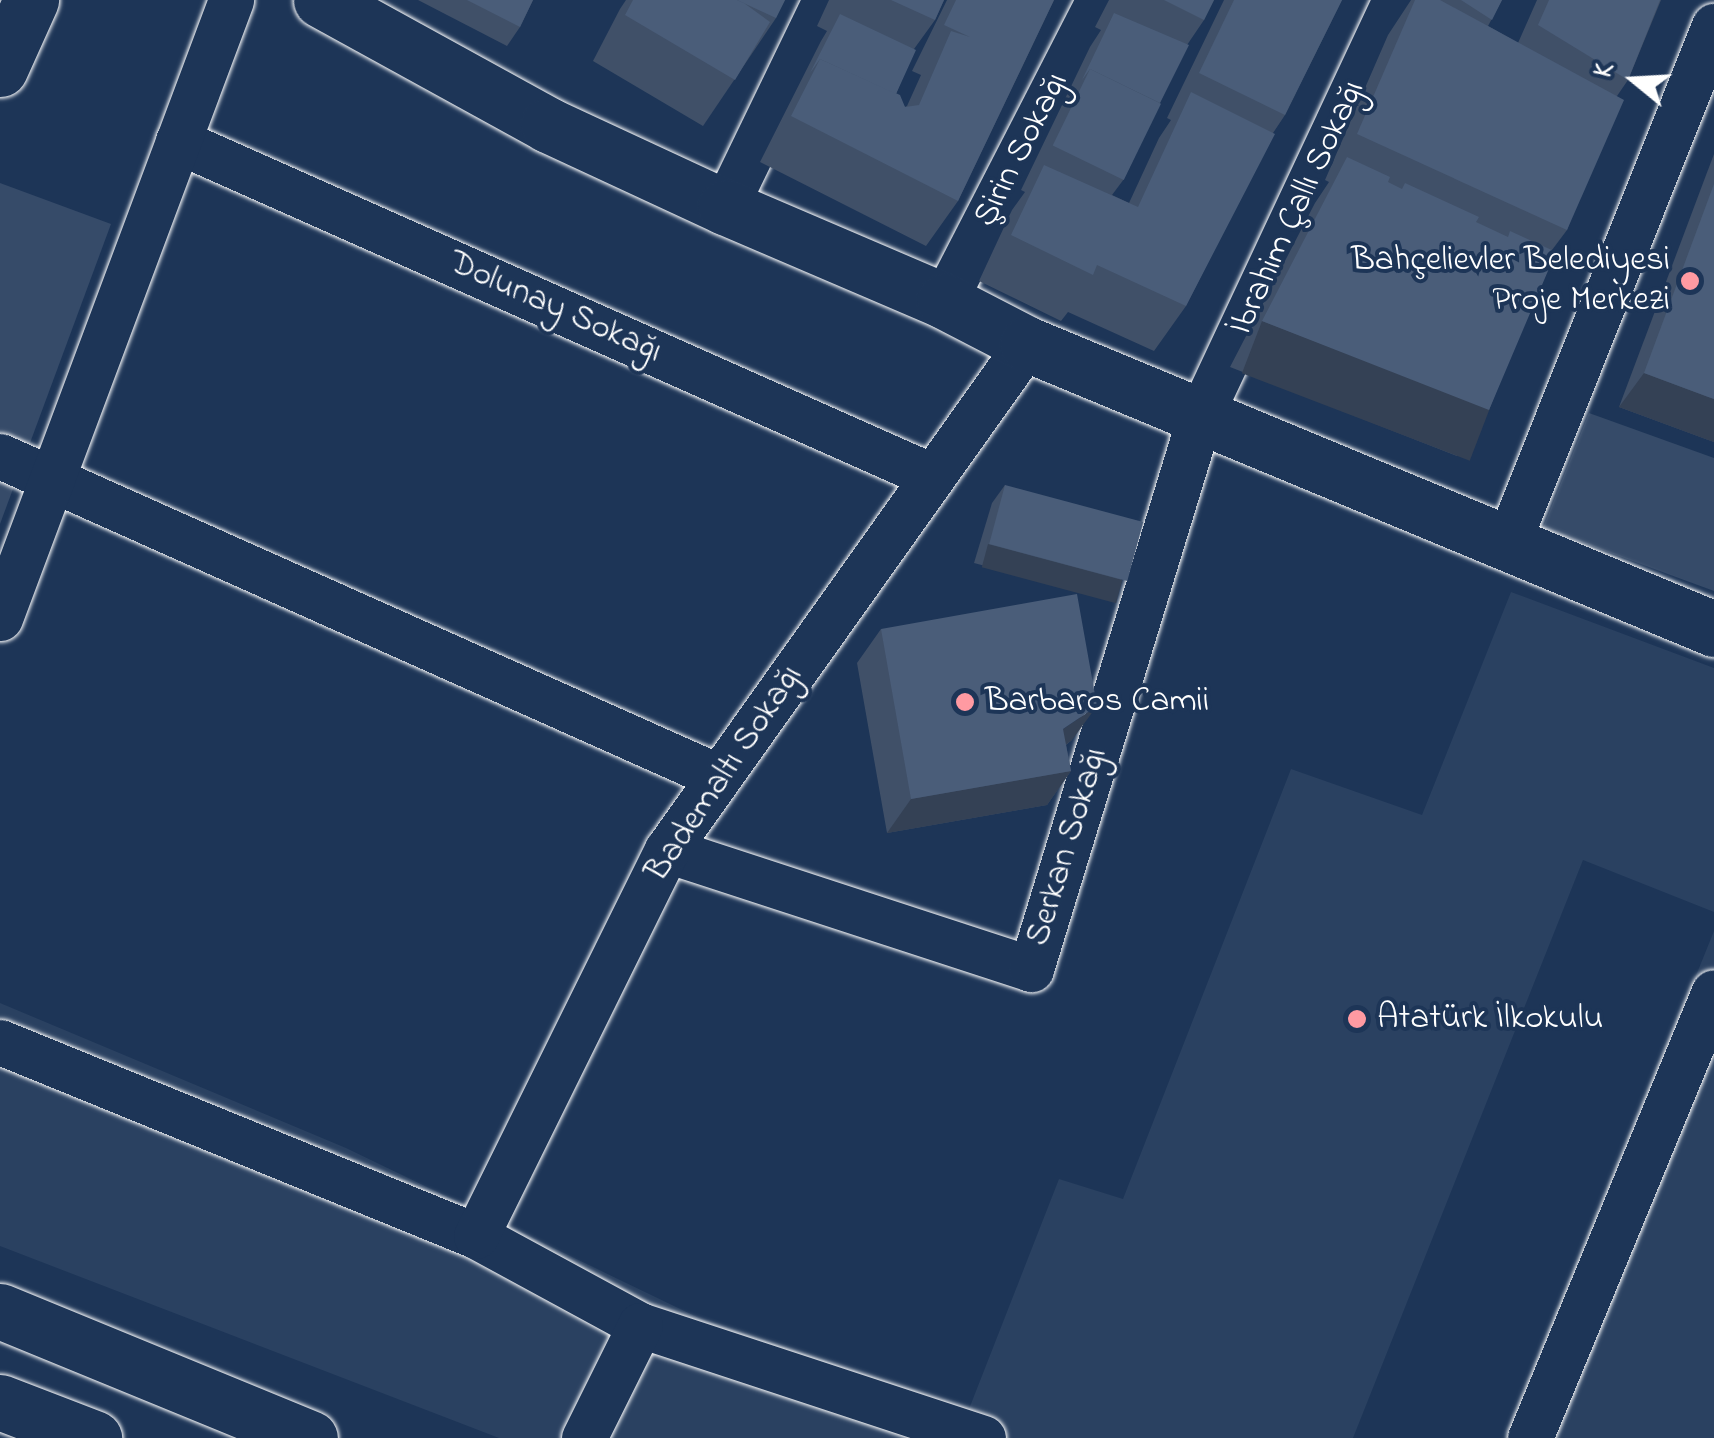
<!DOCTYPE html>
<meta charset="utf-8">
<style>
body{margin:0}
#map{position:relative;width:1714px;height:1438px;overflow:hidden;background:#1d3557;font-family:"Indie Flower",sans-serif}
div>[style]{position:absolute}
[style*='--x']{left:calc(var(--x)*1px);top:calc(var(--y)*1px);width:calc(var(--w)*1px);rotate:calc(var(--a)*1deg)}
.built>*{inset:0;background:#2a4161}
.green>*{inset:0;background:#364b69}
.roads{filter:drop-shadow(0 0 2px #fff) drop-shadow(0 0 2px #fff)}
.street>*{height:45px;margin:-22.5px;padding:0 22.5px;transform-origin:22.5px;border-radius:22.5px;background:#1d3557}
.secondary>*{height:55px;margin:-27.5px;padding:0 27.5px;transform-origin:27.5px;border-radius:27.5px;background:#1d3557}
.primary>*{height:55px;margin:-27.5px;padding:0 27.5px;transform-origin:27.5px;border-radius:27.5px;background:#1d3557}
.wall>*{inset:0;background:#405068}
.shaded-wall>*{inset:0;background:#344155;transform-origin:0 0}
.building>*{inset:0;background:#4a5d79;transform-origin:0 0}
.dots>*{width:28px;height:28px;translate:-50% -50%;box-sizing:border-box;border:5px solid #1d3557;border-radius:50%}
span{translate:-50% -50%;white-space:nowrap;text-align:center;line-height:1.15;-webkit-text-stroke:8px #1d3557;paint-order:stroke}
.street-label{font-size:35px;color:#fff}
.poi-label{font-size:35px;color:#fff}
.right{translate:-100% -50%;text-align:right}
.left{translate:0 -50%;text-align:left}
.north{position:absolute;left:1584px;top:30px;width:100px;height:100px;-webkit-text-stroke:8px #1d3557;paint-order:stroke;rotate:288deg;font-size:28px;font-weight:700;line-height:40px;text-align:center;color:#fff}
.north::after{content:'';display:block;margin:auto;width:35px;height:45px;background:#fff;clip-path:polygon(50% 0,100% 100%,50% 72%,0 100%)}
</style>
<div id="map">
<div class="built">
<div style="clip-path:polygon(1511px 592px,1714px 668px,1714px 912px,1583px 860px,1353px 1438px,499px 1438px,0 1246px,0 1003px,346px 1148px,701px 1319px,969px 1409px,1059px 1179px,1123px 1199px,1291px 769px,1422px 815px)"></div>
<div style="clip-path:polygon(1714px 931px,1714px 1438px,1509px 1438px)"></div>
</div>
<div class="green">
<div style="clip-path:polygon(0 183px,111px 224px,0 524px)"></div>
<div style="clip-path:polygon(1589px 413px,1714px 458px,1714px 591px,1543px 528px)"></div>
</div>
<div class="roads">
<div class="street">
<div style="--x:178;--y:141;--w:825;--a:23.96"></div>
<div style="--x:725;--y:207;--w:230;--a:-64.2"></div>
<div style="--x:944;--y:301;--w:339;--a:-62.8"></div>
<div style="--x:0;--y:456;--w:785;--a:24.05"></div>
<div style="--x:1507;--y:545;--w:559;--a:-68.26"></div>
<div style="--x:0;--y:618;--w:660;--a:-69.5"></div>
<div style="--x:667;--y:850;--w:383;--a:18.1"></div>
<div style="--x:1031;--y:969;--w:578;--a:-73.01"></div>
<div style="--x:1200;--y:416;--w:459;--a:-64.9"></div>
<div style="--x:0;--y:1042;--w:514;--a:22.17"></div>
<div style="--x:476;--y:1236;--w:187;--a:28.5"></div>
<div style="--x:640;--y:1325;--w:361;--a:18.2"></div>
<div style="--x:476;--y:1236;--w:431;--a:-63.7"></div>
<div style="--x:667;--y:850;--w:621;--a:-54.57"></div>
<div style="--x:584;--y:1438;--w:126;--a:-63.6"></div>
<div style="--x:1530;--y:1438;--w:482;--a:-67.6"></div>
</div>
<div class="secondary">
<div style="--x:321;--y:0;--w:259;--a:28.8"></div>
<div style="--x:548;--y:125;--w:195;--a:24.9"></div>
<div style="--x:725;--y:207;--w:238;--a:23.2"></div>
<div style="--x:944;--y:301;--w:93;--a:27.4"></div>
<div style="--x:1027;--y:344;--w:744;--a:22.53"></div>
<div style="--x:0;--y:69;--w:76;--a:-65.8"></div>
</div>
<div class="primary">
<div style="--x:0;--y:1311;--w:335;--a:22.3"></div>
<div style="--x:0;--y:1402;--w:101;--a:21"></div>
</div>
</div>
<div class="wall">
<div style="clip-path:polygon(418px 0,533px 0,520px 27px,507px 46px)"></div>
<div style="clip-path:polygon(626px 0,785px 0,776px 18px,703px 126px,593px 61px,620px 9px)"></div>
<div style="clip-path:polygon(829px 0,944px 0,935px 20px,914px 49px,896px 94px,905px 107px,907px 106px,921px 75px,912px 71px,947px 0,1054px 0,958px 201px,926px 246px,760px 162px,821px 41px,827px 31px,817px 26px)"></div>
<div style="clip-path:polygon(1109px 0,1214px 0,1204px 20px,1187px 45px,1124px 179px,1112px 195px,1129px 203px,1159px 138px,1171px 120px,1167px 118px,1224px 0,1342px 0,1285px 115px,1273px 133px,1186px 306px,1154px 351px,1068px 312px,1061px 321px,979px 281px,1012px 210px,1025px 192px,1021px 190px,1090px 47px,1101px 30px,1095px 27px)"></div>
<div style="clip-path:polygon(1411px 0,1502px 0,1488px 26px,1518px 43px,1537px 0,1661px 0,1628px 80px,1617px 96px,1567px 230px,1552px 250px,1489px 410px,1457px 456px,1230px 367px,1315px 203px,1329px 182px,1325px 180px,1388px 35px)"></div>
<div style="clip-path:polygon(1714px 154px,1714px 442px,1619px 407px)"></div>
<div style="clip-path:polygon(1005px 485px,1122px 580px,1109px 599px,974px 563px,992px 503px)"></div>
<div style="clip-path:polygon(881px 629px,1072px 740px,1066px 745px,1071px 771px,1047px 805px,887px 833px,857px 663px)"></div>
</div>
<div class="shaded-wall">
<div style="left:1262px;top:321px;width:244px;height:56px;rotate:21deg"></div>
<div style="clip-path:polygon(1644px 373px,1714px 399px,1714px 442px,1619px 407px)"></div>
<div style="left:988px;top:544px;width:139px;height:24px;rotate:15deg"></div>
<div style="clip-path:polygon(1097px 706px,1072px 740px,1039px 764px,1063px 729px)"></div>
<div style="clip-path:polygon(1071px 771px,1047px 805px,887px 833px,911px 799px)"></div>
</div>
<div class="building">
<div style="clip-path:polygon(467px 0,533px 0,520px 27px)"></div>
<div style="clip-path:polygon(633px 0,737px 0,744px 3px,770px 22px,735px 80px,625px 15px)"></div>
<div style="clip-path:polygon(737px 0,785px 0,776px 18px)"></div>
<div style="clip-path:polygon(891px 0,944px 0,935px 20px)"></div>
<div style="clip-path:polygon(956px 0,1054px 0,958px 201px,791px 116px,820px 59px,900px 95px,905px 107px,919px 105px,951px 31px,970px 37px,944px 25px)"></div>
<div style="clip-path:polygon(1164px 0,1214px 0,1204px 20px)"></div>
<div style="clip-path:polygon(1234px 0,1342px 0,1285px 115px,1199px 73px)"></div>
<div style="clip-path:polygon(1415px 0,1440px 0,1624px 100px,1567px 230px,1357px 134px)"></div>
<div style="clip-path:polygon(1461px 0,1502px 0,1492px 20px)"></div>
<div style="clip-path:polygon(1549px 0,1660px 0,1628px 80px,1538px 25px)"></div>
<div style="clip-path:polygon(1114px 13px,1189px 45px,1160px 103px,1090px 69px,1082px 80px)"></div>
<div style="clip-path:polygon(840px 14px,916px 50px,896px 94px,820px 59px,810px 73px)"></div>
<div style="left:1090px;top:69px;width:79px;height:85px;rotate:26deg"></div>
<div style="clip-path:polygon(1191px 92px,1275px 134px,1186px 306px,1097px 265px,1093px 275px,1011px 235px,1044px 165px,1138px 207px)"></div>
<div style="clip-path:polygon(1347px 157px,1390px 177px,1388px 182px,1402px 189px,1405px 183px,1479px 217px,1476px 222px,1508px 237px,1510px 231px,1556px 252px,1489px 410px,1262px 321px)"></div>
<div style="clip-path:polygon(1714px 184px,1714px 399px,1644px 373px)"></div>
<div style="left:1005px;top:485px;width:143px;height:61px;rotate:15deg"></div>
<div style="clip-path:polygon(1077px 594px,1097px 706px,1063px 729px,1071px 771px,911px 799px,881px 629px)"></div>
</div>
<div class="dots">
<div style="left:1690px;top:281px;background:#ff9aa2"></div>
<div style="left:965px;top:702px;background:#ff9aa2"></div>
<div style="left:1357px;top:1019px;background:#ff9aa2"></div>
</div>
<div class="street-label">
<span style="left:1022px;top:150px;rotate:-63deg">Şirin Sokağı</span>
<span style="left:1298px;top:208px;rotate:-65deg">İbrahim Çallı Sokağı</span>
<span style="left:555px;top:308px;rotate:24deg">Dolunay Sokağı</span>
<span style="left:725px;top:774px;rotate:-56deg">Bademaltı Sokağı</span>
<span style="left:1068px;top:847px;rotate:-73deg">Serkan Sokağı</span>
</div>
<div class="poi-label">
<span class="right" style="left:1670px;top:281px">Bahçelievler Belediyesi<br>Proje Merkezi</span>
<span class="left" style="left:985px;top:702px">Barbaros Camii</span>
<span class="left" style="left:1377px;top:1019px">Atatürk İlkokulu</span>
</div>
<div class="north">K</div>
</div>
